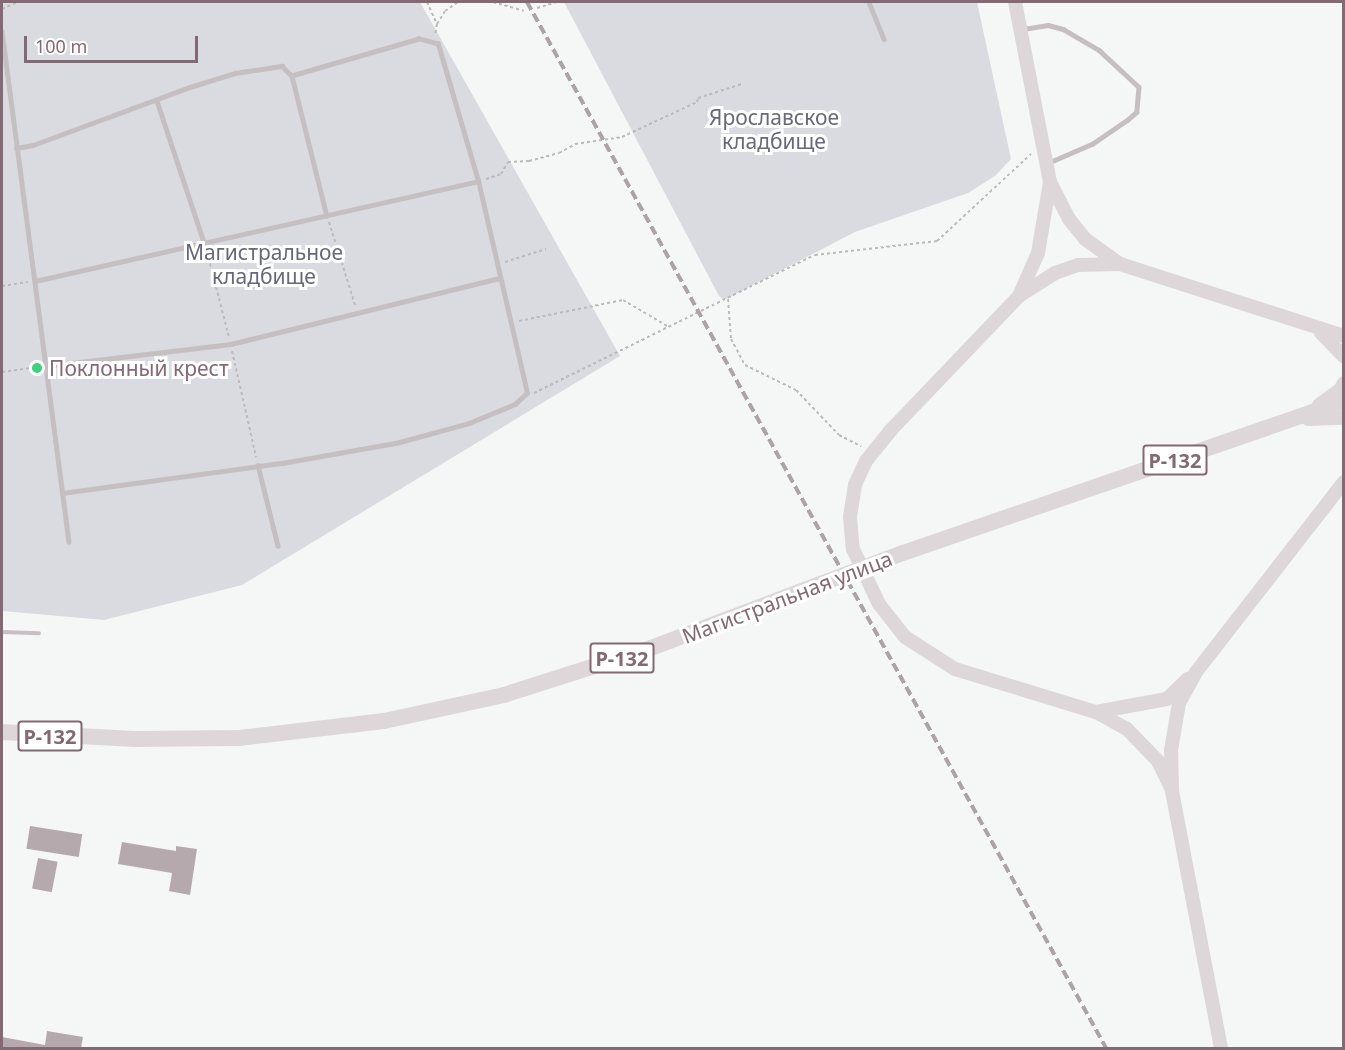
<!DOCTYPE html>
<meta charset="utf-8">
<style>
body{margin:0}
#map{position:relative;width:1345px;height:1050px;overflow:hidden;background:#f5f7f7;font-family:"Noto Sans",sans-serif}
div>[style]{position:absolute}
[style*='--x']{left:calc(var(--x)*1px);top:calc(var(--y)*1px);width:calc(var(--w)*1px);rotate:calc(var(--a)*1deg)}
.green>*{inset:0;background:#d9dbe1}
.stream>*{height:4px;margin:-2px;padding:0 2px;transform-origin:2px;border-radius:2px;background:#cabdc4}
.building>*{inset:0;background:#b5a9ae;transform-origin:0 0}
.path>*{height:2px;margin-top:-1px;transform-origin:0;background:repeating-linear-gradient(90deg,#beb9bb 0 3px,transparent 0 6px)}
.service>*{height:4.5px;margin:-2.25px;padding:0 2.25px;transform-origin:2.25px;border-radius:2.25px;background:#c6bfc1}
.secondary>*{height:14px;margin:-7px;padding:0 7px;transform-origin:7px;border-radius:7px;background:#ded7da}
.trunk>*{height:16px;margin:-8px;padding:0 8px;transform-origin:8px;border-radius:8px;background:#ded7da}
.rail>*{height:4px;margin-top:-2px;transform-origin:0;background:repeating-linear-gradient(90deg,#ada3a7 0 9px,transparent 0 13.5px)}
.dots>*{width:16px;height:16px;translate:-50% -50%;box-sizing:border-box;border:3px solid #fff;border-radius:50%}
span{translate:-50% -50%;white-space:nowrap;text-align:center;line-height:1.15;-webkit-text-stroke:6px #fff;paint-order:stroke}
.shield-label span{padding:2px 4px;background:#fff;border:2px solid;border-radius:4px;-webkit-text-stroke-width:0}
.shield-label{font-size:20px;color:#836973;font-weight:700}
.park-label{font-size:21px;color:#68687b}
.poi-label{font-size:21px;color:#836973}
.left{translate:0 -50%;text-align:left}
.street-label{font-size:21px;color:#836973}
.frame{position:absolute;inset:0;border:3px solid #836973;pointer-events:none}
.scale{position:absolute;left:24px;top:36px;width:174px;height:27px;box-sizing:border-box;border:3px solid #836973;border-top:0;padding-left:8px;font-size:18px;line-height:21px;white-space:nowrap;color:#836973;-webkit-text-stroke:4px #fff;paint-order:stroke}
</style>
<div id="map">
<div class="green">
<div style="clip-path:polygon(2px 2px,420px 2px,620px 356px,242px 585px,104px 620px,2px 611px)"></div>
<div style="clip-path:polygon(564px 2px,977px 2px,1011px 159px,995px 176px,968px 193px,855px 232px,724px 300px,719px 296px)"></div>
</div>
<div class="stream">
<div style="--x:2;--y:632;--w:37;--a:2"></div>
</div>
<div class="building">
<div style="left:30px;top:826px;width:53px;height:23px;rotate:9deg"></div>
<div style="clip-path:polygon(122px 842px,176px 851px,176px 846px,197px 849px,190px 895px,169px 891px,172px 873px,118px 864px)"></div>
<div style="left:38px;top:858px;width:20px;height:31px;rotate:11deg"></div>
<div style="clip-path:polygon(47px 1031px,83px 1037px,81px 1048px,2px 1048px,2px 1037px,45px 1045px)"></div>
</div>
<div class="path">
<div style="--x:427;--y:2;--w:24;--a:66"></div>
<div style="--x:437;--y:24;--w:11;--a:100"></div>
<div style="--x:493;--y:2;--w:32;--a:16"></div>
<div style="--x:537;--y:8;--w:21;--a:-17"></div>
<div style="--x:2;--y:9;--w:17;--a:-24"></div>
<div style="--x:437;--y:24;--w:15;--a:-58"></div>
<div style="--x:445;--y:11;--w:16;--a:-35"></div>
<div style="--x:486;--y:179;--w:16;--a:-18"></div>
<div style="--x:501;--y:174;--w:14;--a:-60"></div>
<div style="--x:508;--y:162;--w:21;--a:-3"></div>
<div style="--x:529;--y:161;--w:31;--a:-15"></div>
<div style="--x:559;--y:153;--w:18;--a:-29"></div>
<div style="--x:575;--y:144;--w:48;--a:-8.5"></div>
<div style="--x:622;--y:137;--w:83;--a:-25"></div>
<div style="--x:697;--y:102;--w:4;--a:-76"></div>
<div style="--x:698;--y:98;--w:46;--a:-17.7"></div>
<div style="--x:329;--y:222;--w:87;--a:72.6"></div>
<div style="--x:207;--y:252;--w:88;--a:75.5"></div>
<div style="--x:505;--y:262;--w:43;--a:-17.6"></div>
<div style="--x:2;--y:286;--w:26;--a:-9"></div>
<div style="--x:728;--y:299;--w:40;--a:85.7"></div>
<div style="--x:731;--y:339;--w:30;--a:62"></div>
<div style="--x:745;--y:365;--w:57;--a:26.1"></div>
<div style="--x:796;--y:390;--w:62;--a:46.3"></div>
<div style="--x:839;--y:435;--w:25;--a:27"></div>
<div style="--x:519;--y:321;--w:106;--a:-11.4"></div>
<div style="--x:623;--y:300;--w:53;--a:30.4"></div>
<div style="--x:232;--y:351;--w:109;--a:77.2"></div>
<div style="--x:2;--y:372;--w:35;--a:-8"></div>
<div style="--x:534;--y:393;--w:313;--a:-26.2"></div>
<div style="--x:815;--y:255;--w:123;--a:-6.5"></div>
<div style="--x:937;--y:241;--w:128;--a:-42.8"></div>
</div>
<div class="service">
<div style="--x:869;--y:2;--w:40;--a:68"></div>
<div style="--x:1023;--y:29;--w:25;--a:-9"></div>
<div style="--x:1048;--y:25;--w:16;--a:15"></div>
<div style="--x:1063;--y:29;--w:42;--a:30.3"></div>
<div style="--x:1099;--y:50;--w:54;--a:42.8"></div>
<div style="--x:1139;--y:87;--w:25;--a:95"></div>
<div style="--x:1137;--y:112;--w:12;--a:138"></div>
<div style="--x:1128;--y:120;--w:42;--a:145.6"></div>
<div style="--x:1093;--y:144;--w:48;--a:156.6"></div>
<div style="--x:2;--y:31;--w:515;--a:82.53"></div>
<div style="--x:157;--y:101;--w:152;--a:71.6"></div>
<div style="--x:16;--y:148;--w:17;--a:-10"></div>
<div style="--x:33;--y:145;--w:167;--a:-20.3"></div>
<div style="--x:190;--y:87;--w:47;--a:-17.3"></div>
<div style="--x:235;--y:73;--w:48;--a:-8.5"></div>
<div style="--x:282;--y:66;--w:14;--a:45"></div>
<div style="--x:292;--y:76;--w:144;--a:76"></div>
<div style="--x:35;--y:281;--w:454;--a:-12.7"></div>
<div style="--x:46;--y:366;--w:186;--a:-6.8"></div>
<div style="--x:231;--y:344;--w:276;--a:-13.8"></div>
<div style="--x:258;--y:465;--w:83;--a:76.1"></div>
<div style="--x:62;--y:493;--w:222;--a:-7.8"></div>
<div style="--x:282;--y:463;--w:116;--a:-10"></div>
<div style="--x:396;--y:443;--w:76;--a:-15.3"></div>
<div style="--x:469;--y:423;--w:50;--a:-22.4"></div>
<div style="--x:515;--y:404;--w:16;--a:-43"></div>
<div style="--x:527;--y:393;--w:218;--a:-103"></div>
<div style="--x:478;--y:181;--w:143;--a:-106.3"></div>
<div style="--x:438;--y:44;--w:20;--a:-165"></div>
<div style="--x:419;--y:39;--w:132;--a:163.8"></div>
</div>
<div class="secondary">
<div style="--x:1015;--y:2;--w:183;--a:79"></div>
<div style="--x:1050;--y:182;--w:42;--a:62.8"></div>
<div style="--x:1069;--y:219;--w:26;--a:51"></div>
<div style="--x:1085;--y:239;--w:43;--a:35.5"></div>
<div style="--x:1120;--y:264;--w:235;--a:17.8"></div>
<div style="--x:1120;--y:264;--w:42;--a:178.6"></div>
<div style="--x:1078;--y:265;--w:24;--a:161"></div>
<div style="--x:1055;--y:273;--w:43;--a:147.4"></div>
<div style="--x:1019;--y:296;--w:185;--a:133.7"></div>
<div style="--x:891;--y:430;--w:40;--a:129"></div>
<div style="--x:866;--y:461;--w:26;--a:115"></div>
<div style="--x:855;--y:485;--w:32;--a:99"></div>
<div style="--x:850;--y:517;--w:32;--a:85"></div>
<div style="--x:853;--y:549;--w:61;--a:64.7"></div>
<div style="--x:879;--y:604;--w:42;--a:51.8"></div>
<div style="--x:905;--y:637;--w:59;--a:32.6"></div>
<div style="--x:955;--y:669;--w:147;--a:17"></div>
<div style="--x:1096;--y:712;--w:35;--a:29"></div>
<div style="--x:1127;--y:729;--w:45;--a:45.9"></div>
<div style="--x:1158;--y:761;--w:32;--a:64"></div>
<div style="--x:1019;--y:296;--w:47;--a:-66.2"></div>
<div style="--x:1038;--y:253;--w:72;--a:-80.4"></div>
<div style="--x:1321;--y:333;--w:33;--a:46"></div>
<div style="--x:1319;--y:405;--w:26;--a:-36"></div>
<div style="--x:1340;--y:390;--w:8;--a:-60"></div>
<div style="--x:1308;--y:419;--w:36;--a:-2"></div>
<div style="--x:1096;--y:712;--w:72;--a:-10.4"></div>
<div style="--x:1167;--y:699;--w:29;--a:-44"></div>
<div style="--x:1221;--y:1048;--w:263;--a:-100.8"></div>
<div style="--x:1172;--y:790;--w:40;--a:-91.4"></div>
<div style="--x:1171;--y:750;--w:48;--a:-80.3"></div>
<div style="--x:1179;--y:703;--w:35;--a:-61"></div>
<div style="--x:1196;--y:672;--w:241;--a:-52.1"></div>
</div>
<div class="trunk">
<div style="--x:2;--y:732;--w:133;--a:3"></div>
<div style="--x:135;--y:739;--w:104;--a:-0.6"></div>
<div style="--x:239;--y:738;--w:146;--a:-6.7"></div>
<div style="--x:384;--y:721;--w:123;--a:-12.2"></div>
<div style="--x:504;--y:695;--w:154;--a:-17.7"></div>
<div style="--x:651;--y:648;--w:269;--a:-20.7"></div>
<div style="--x:903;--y:553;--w:466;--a:-19"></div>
</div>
<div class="rail">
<div style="--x:527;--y:2;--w:1196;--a:61.03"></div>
</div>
<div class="dots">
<div style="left:37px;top:368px;background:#3bd27a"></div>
</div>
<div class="shield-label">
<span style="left:1175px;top:460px">Р-132</span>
<span style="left:622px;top:658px">Р-132</span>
<span style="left:50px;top:736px">Р-132</span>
</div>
<div class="park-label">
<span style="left:774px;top:129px">Ярославское<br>кладбище</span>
<span style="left:264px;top:264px">Магистральное<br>кладбище</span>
</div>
<div class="poi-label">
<span class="left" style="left:49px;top:368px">Поклонный крест</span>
</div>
<div class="street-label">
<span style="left:787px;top:597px;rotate:-21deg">Магистральная улица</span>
</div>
<div class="frame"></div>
<div class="scale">100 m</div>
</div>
